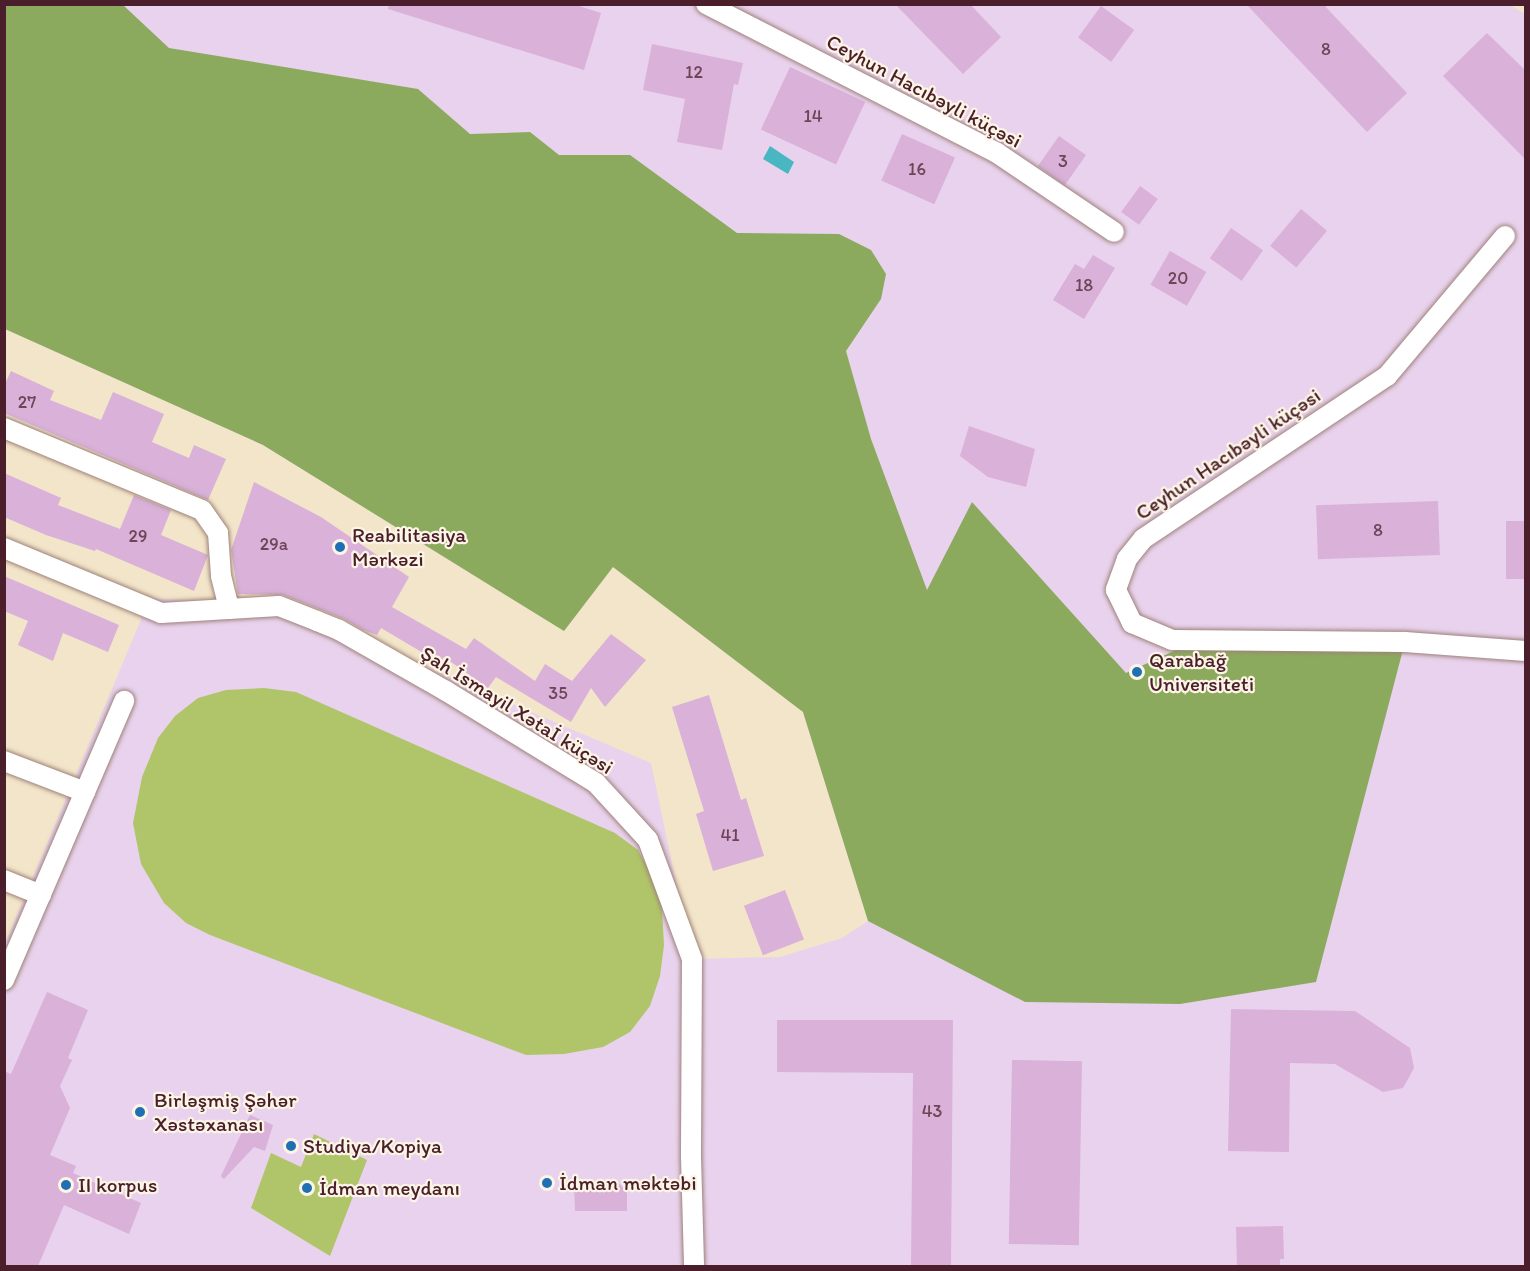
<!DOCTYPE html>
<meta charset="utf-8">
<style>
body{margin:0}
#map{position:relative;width:1530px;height:1271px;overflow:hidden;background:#f3e5c9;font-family:Itim,sans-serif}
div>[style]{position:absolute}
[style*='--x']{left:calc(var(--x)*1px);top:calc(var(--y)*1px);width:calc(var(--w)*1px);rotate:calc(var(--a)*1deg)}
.built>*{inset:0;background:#e9d2ed}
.green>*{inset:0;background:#b0c569}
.forest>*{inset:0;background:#8caa5d}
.water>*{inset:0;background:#48b7c2}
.building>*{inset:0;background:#d9b1d9;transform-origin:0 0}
.roads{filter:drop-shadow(0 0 2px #9e827a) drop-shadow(0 0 2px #9e827a)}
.minor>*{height:20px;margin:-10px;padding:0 10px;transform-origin:10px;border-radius:10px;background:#fff}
.dots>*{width:16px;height:16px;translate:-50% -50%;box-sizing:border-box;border:3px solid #fcf5e5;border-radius:50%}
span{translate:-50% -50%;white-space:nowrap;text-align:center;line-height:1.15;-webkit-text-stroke:4.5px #fcf5e5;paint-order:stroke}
.number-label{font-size:18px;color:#6e4456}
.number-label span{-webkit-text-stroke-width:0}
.street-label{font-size:21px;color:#4a1f2b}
.poi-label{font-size:21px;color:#4a1f2b}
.left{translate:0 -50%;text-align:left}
.frame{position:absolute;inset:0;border:6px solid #4a1f2b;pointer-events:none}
</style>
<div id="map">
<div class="built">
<div style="clip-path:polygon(1508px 4px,1525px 14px,1525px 1266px,5px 1266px,5px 944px,150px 598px,279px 605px,651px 763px,692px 959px,780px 957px,842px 938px,868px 921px,803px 712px,613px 567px,564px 631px,263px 445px,5px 329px,5px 5px)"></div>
</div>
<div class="green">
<div style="clip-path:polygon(264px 688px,296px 692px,615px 833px,638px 850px,661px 892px,664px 945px,660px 976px,650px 1006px,630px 1032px,603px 1047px,564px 1054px,526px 1055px,210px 935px,186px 923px,164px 903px,141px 864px,133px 823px,142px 777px,158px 738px,175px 716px,198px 698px,226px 690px)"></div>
<div style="clip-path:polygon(314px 1134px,367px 1160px,330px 1256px,251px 1208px,271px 1153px,301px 1167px)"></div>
</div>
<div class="forest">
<div style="clip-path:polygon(5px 5px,123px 5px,169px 48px,418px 89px,470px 134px,530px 132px,559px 155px,630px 155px,737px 233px,839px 234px,871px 250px,886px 274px,881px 299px,846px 351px,871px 439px,927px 590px,972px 502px,1126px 673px,1178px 649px,1405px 642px,1316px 982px,1180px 1004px,1025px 1002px,868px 921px,803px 712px,613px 567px,564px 631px,263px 445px,5px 329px)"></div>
</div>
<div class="water">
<div style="clip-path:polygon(770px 146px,794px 162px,788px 174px,763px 159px)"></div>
</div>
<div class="building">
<div style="clip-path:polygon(389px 4px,573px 4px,601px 13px,584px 70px,388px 9px)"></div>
<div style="clip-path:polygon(895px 4px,970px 4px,1001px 37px,963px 74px)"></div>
<div style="clip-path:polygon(1246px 4px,1323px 4px,1407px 93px,1367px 132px)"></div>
<div style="left:1101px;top:6px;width:41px;height:39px;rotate:36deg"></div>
<div style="clip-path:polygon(1487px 33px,1526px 71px,1526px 160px,1443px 76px)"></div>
<div style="clip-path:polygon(652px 44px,743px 63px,738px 85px,734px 84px,722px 150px,677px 142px,685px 99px,643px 90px)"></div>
<div style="left:790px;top:67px;width:83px;height:69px;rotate:25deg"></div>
<div style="left:902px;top:134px;width:58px;height:51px;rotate:24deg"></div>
<div style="left:1059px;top:136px;width:33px;height:37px;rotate:35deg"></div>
<div style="left:1140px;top:186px;width:22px;height:32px;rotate:36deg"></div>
<div style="left:1301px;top:209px;width:34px;height:48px;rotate:40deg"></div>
<div style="left:1231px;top:228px;width:39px;height:37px;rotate:35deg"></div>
<div style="left:1170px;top:251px;width:42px;height:39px;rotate:30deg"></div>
<div style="clip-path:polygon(1093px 255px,1115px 268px,1084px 319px,1053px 300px,1075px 264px,1084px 269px)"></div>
<div style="clip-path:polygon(11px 371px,54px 391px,50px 400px,101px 420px,113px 392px,164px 414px,152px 442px,189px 458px,194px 445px,226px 459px,208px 500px,4px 413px,4px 386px)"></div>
<div style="clip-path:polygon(969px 426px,1035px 449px,1026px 487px,988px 477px,960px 456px)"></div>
<div style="clip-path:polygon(4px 473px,61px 498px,58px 505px,120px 529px,134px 495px,171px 510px,161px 535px,208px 555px,194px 591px,96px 549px,95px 551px,46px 535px,4px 517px)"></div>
<div style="clip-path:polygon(254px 482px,321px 517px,409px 577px,392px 607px,466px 649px,474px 638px,535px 681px,545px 664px,572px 681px,611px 634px,646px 660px,605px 707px,591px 688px,571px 722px,496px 677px,488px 688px,444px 657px,440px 663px,381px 628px,377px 635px,363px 630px,344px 619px,283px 595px,238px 594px,231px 550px)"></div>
<div style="left:1438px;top:501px;width:54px;height:122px;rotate:88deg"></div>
<div style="left:1506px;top:521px;width:20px;height:58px"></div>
<div style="clip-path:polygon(4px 576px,119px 625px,108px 652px,63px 633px,53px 661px,18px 645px,28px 621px,4px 611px)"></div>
<div style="clip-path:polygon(709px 695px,741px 800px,746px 798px,764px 856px,713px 871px,696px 814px,704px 811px,672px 707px)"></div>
<div style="left:785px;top:890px;width:53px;height:44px;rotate:69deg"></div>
<div style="clip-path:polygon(47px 992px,88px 1010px,68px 1058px,72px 1060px,60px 1086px,70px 1108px,50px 1155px,76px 1166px,73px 1173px,141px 1203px,129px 1234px,64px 1205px,38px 1266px,4px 1266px,4px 1071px,11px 1074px)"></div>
<div style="clip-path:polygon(1231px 1009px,1355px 1011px,1410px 1048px,1414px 1068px,1403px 1088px,1383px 1092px,1335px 1064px,1290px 1063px,1289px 1152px,1228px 1151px)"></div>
<div style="clip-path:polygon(777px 1020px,953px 1020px,951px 1266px,911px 1266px,913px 1073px,777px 1072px)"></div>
<div style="left:1012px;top:1060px;width:70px;height:184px;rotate:1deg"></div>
<div style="clip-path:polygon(250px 1115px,273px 1125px,265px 1151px,254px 1147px,224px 1179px,221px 1176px)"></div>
<div style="clip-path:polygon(617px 1182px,627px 1191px,627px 1211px,575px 1211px,574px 1184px)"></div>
<div style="clip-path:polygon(1283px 1226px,1284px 1259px,1280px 1259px,1280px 1266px,1237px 1266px,1236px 1227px)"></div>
</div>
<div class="roads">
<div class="minor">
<div style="--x:706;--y:4;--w:327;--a:27.1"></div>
<div style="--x:997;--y:153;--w:141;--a:34"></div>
<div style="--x:1505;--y:236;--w:183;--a:130.1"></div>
<div style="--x:1387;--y:376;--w:293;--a:146.3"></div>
<div style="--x:1143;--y:539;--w:26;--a:129"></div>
<div style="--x:1127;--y:559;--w:33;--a:110"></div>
<div style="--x:1116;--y:590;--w:37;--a:64"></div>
<div style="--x:1132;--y:623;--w:43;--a:23"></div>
<div style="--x:1172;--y:640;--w:233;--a:0.5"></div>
<div style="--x:1405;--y:642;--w:121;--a:4.3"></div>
<div style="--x:4;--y:428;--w:214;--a:22.5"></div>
<div style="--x:202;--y:510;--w:28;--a:55"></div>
<div style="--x:218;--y:533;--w:43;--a:86"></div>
<div style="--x:221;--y:576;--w:34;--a:76"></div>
<div style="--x:4;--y:548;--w:170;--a:22.5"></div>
<div style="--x:161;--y:613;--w:118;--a:-3.4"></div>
<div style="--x:279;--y:606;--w:41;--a:21.5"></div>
<div style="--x:317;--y:621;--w:24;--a:22"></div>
<div style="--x:339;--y:630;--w:123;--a:29.7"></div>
<div style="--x:446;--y:691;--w:176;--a:31.5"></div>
<div style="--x:596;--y:783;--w:77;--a:47.6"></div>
<div style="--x:648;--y:840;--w:127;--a:69.7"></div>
<div style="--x:692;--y:959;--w:198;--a:90.3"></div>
<div style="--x:691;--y:1157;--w:109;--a:88.4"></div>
<div style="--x:4;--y:761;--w:87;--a:20.9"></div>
<div style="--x:4;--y:880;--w:40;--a:22"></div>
<div style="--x:4;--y:980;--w:304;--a:-66.7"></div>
</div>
</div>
<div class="dots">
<div style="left:340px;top:547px;background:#1f6fb2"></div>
<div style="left:1137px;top:672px;background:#1f6fb2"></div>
<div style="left:140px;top:1112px;background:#1f6fb2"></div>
<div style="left:291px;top:1146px;background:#1f6fb2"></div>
<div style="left:547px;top:1183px;background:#1f6fb2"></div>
<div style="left:66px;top:1185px;background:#1f6fb2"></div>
<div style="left:307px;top:1188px;background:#1f6fb2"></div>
</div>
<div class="number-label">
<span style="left:1326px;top:49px">8</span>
<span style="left:694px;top:72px">12</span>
<span style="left:813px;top:116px">14</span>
<span style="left:1063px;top:161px">3</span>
<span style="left:917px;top:169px">16</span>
<span style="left:1178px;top:278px">20</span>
<span style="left:1084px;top:285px">18</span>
<span style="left:27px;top:402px">27</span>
<span style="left:1378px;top:530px">8</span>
<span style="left:138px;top:536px">29</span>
<span style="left:274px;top:544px">29a</span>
<span style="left:558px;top:693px">35</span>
<span style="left:730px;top:835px">41</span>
<span style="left:932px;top:1111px">43</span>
</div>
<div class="street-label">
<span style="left:924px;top:91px;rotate:28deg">Ceyhun Hacıbəyli küçəsi</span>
<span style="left:1228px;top:454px;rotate:-34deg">Ceyhun Hacıbəyli küçəsi</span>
<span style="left:517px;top:710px;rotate:32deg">Şah İsmayil Xətaİ küçəsi</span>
</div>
<div class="poi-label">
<span class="left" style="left:352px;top:547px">Reabilitasiya<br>Mərkəzi</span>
<span class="left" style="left:1149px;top:672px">Qarabağ<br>Universiteti</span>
<span class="left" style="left:154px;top:1112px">Birləşmiş Şəhər<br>Xəstəxanası</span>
<span class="left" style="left:303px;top:1146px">Studiya/Kopiya</span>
<span class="left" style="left:559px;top:1183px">İdman məktəbi</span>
<span class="left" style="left:78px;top:1185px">II korpus</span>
<span class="left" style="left:319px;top:1188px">İdman meydanı</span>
</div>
<div class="frame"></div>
</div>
